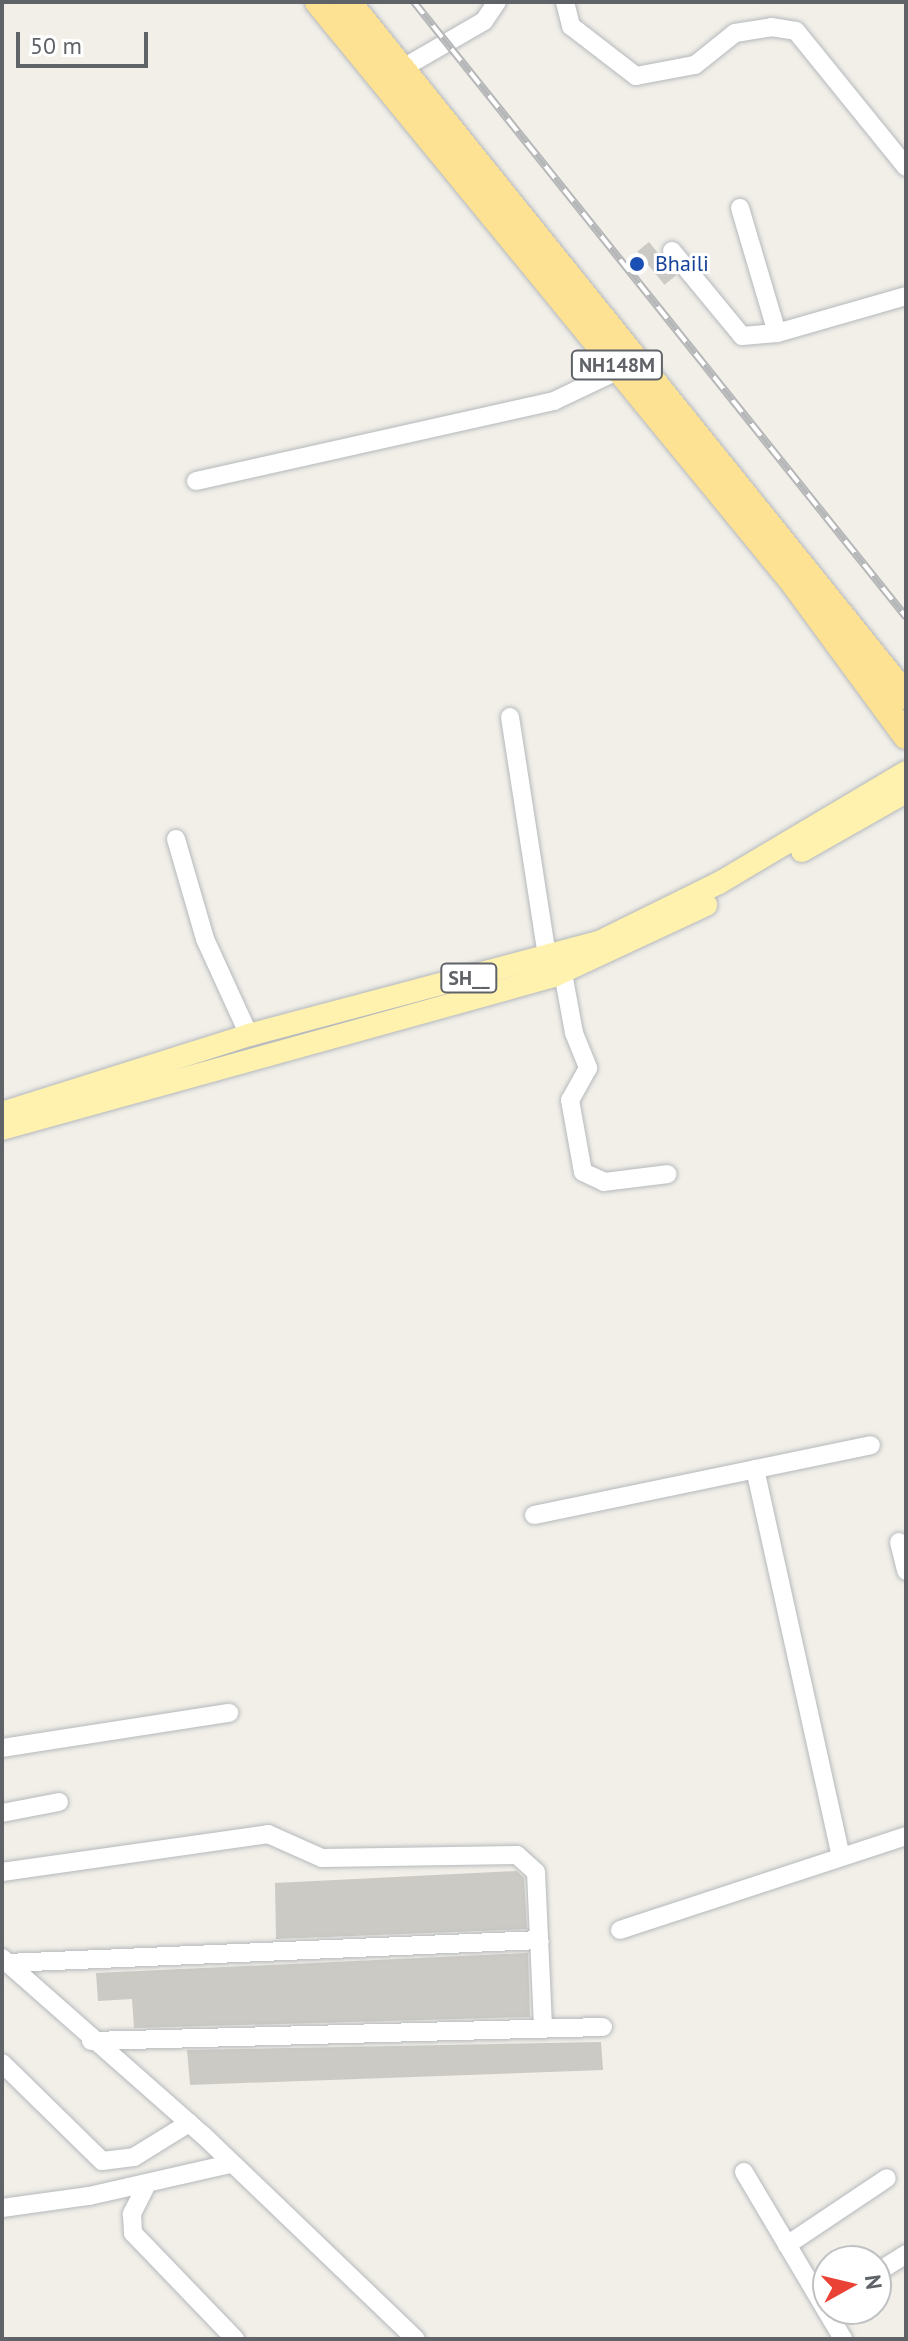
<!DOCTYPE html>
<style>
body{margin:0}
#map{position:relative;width:908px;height:2341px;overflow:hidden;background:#f1efe8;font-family:"PT Sans",sans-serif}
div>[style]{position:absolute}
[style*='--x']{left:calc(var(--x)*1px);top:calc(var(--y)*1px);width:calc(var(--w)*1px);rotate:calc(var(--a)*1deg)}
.building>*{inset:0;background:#cccac5;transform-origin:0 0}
.roads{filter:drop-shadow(0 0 2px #b5b8bc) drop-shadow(0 0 2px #b5b8bc)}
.minor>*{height:18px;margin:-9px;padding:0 9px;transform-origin:9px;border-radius:9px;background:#fff}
.major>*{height:22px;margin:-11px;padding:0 11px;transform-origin:11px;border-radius:11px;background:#fff2af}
.highway>*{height:26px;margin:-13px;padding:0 13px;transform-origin:13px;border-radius:13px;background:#fde293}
.rail>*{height:8px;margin-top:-4px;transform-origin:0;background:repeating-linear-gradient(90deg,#fff 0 15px,#b6b7b8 0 30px);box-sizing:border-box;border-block:2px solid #b6b7b8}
.dots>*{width:22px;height:22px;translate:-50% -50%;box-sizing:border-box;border:4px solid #fff;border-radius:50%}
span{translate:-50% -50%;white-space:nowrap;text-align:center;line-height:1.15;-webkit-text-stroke:6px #fff;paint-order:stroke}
.shield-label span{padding:2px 6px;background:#fff;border:2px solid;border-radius:6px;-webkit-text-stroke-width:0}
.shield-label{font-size:20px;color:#5f6368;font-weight:700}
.transit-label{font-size:22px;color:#164399}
.left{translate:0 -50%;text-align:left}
.frame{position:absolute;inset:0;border:4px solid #5f6368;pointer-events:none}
.north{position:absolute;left:812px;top:2245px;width:80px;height:80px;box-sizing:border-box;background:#fff;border:2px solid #bfc1c3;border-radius:50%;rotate:82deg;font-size:22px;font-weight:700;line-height:32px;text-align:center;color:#5f6368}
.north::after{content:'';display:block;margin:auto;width:28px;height:36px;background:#ea4335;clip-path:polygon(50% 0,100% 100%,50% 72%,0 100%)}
.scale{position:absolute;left:16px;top:32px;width:132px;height:36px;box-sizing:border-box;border:4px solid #5f6368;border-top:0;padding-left:10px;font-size:24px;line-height:28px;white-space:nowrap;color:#5f6368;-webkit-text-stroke:6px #fff;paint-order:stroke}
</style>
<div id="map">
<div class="building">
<div style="left:649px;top:242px;width:43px;height:15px;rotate:51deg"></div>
<div style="clip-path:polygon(517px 1871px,524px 1878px,527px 1929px,276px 1939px,275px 1883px)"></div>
<div style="clip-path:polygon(528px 1953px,530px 2017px,134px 2028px,132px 1999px,98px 2001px,96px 1973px)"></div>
<div style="clip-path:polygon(601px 2042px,603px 2070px,190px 2085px,187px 2050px)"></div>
</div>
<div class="roads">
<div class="minor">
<div style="--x:565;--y:2;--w:25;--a:76"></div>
<div style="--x:571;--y:26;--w:82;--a:37.6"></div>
<div style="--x:636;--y:76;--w:60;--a:-10.6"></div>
<div style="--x:695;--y:65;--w:51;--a:-38.7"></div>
<div style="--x:735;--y:33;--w:36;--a:-9"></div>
<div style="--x:771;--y:27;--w:25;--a:9"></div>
<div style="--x:796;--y:31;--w:175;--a:51"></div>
<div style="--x:403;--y:68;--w:94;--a:-30.1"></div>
<div style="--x:484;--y:21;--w:23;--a:-56"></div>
<div style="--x:740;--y:208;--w:130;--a:73.5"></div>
<div style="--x:672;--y:251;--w:110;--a:50.5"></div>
<div style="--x:742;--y:336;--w:35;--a:-5"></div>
<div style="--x:777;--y:333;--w:134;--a:-16"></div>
<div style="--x:196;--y:481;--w:367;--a:-12.6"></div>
<div style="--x:554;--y:401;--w:74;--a:-25.5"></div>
<div style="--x:510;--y:717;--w:243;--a:81.2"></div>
<div style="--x:176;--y:839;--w:104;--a:73.8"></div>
<div style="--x:205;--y:939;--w:106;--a:65.4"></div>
<div style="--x:563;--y:973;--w:61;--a:79.6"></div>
<div style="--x:574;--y:1033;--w:38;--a:68"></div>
<div style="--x:588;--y:1068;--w:37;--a:119"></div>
<div style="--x:570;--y:1100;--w:73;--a:79.8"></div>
<div style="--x:583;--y:1172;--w:23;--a:25"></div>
<div style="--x:604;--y:1182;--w:64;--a:-7.1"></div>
<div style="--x:755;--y:1469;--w:397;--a:77.5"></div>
<div style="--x:534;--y:1515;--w:344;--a:-11.7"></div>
<div style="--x:899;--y:1542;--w:30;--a:76"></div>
<div style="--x:2;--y:1748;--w:230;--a:-8.8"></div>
<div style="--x:2;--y:1813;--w:58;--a:-10.9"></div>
<div style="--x:2;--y:1872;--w:269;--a:-8.1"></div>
<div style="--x:268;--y:1834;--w:59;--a:24"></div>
<div style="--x:322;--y:1858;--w:195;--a:-0.9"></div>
<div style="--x:517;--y:1855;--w:25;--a:42"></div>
<div style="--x:536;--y:1872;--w:156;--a:87.4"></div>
<div style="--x:620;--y:1930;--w:301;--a:-18.2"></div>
<div style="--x:2;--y:1958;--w:268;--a:41.4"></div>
<div style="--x:203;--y:2135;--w:295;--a:43.8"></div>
<div style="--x:7;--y:1963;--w:533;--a:-2.47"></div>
<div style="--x:91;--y:2041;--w:512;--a:-1.57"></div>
<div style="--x:2;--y:2063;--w:140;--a:44.4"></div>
<div style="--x:102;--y:2161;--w:32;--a:-7"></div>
<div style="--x:134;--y:2157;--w:65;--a:-31.7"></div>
<div style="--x:744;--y:2172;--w:194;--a:59.3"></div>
<div style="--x:147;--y:2184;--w:34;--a:117"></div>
<div style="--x:132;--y:2214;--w:19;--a:87"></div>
<div style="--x:133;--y:2233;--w:147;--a:46.1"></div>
<div style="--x:2;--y:2208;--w:88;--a:-7.9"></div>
<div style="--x:89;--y:2196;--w:145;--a:-12.8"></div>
<div style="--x:787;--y:2245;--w:120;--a:-33.8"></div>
<div style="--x:876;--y:2273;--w:36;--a:-32"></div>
</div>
<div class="major">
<div style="--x:802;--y:851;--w:120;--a:-29.6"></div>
<div style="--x:2;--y:1113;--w:259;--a:-17.5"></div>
<div style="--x:249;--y:1035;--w:362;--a:-14.9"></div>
<div style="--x:599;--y:942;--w:134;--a:-26.2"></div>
<div style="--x:719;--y:883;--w:217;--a:-30.7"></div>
<div style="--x:2;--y:1129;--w:573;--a:-15.49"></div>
<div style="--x:554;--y:976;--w:168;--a:-25"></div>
</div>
<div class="highway">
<div style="--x:318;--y:2;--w:750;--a:50.68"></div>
<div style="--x:793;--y:582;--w:191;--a:53.7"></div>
<div style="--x:348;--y:2;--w:891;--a:51.2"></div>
</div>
</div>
<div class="rail">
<div style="--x:414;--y:2;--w:788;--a:51.34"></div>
</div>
<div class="dots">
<div style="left:637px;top:264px;background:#1a4fb4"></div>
</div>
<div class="shield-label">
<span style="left:617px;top:365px">NH148M</span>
<span style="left:469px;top:978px">SH__</span>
</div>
<div class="transit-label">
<span class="left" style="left:655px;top:264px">Bhaili</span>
</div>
<div class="frame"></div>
<div class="north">N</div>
<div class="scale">50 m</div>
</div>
